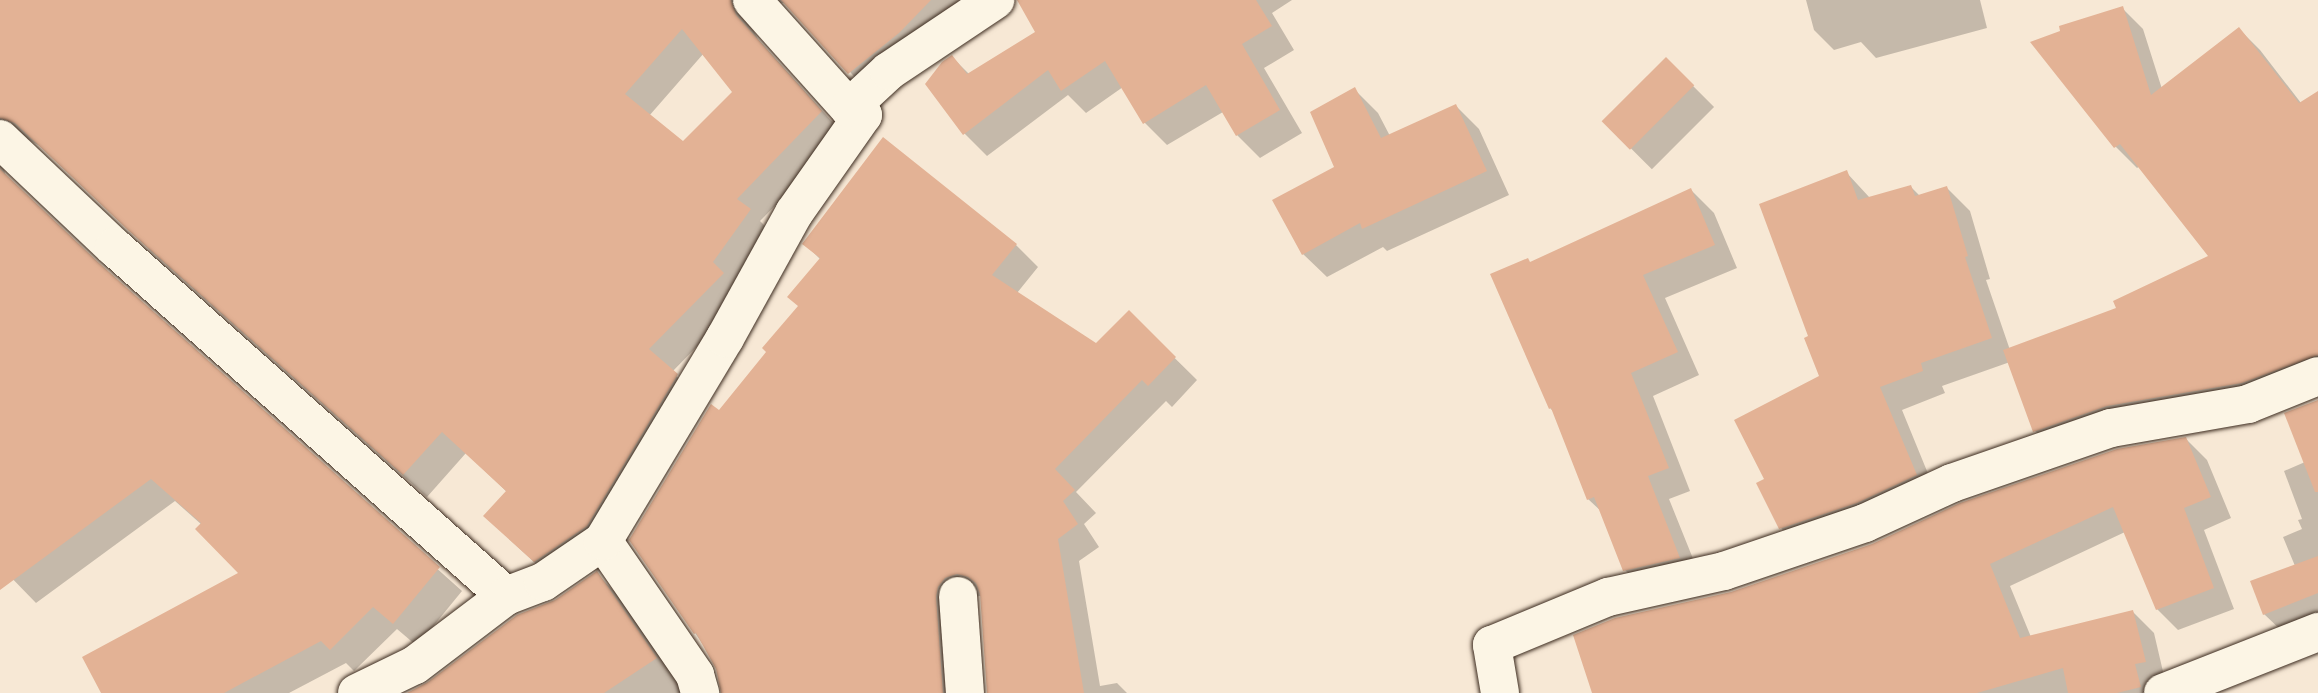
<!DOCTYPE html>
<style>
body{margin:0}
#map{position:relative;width:2318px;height:693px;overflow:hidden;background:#f7e8d5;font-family:"Comic Neue",sans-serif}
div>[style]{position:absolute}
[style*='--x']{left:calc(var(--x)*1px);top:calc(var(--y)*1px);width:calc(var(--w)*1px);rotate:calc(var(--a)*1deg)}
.shadow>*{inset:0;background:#0003;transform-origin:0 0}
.building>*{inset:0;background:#e3b295;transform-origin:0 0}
.roads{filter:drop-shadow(0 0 2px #3b2a1e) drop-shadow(0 0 2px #3b2a1e)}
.minor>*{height:38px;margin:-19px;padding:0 19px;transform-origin:19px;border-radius:19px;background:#fcf5e5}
span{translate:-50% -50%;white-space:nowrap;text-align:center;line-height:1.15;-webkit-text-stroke:5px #fcf5e5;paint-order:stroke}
</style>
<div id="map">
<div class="shadow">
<div style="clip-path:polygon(evenodd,0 0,990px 0,872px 96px,788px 4px,771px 1px,753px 30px,758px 39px,844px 135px,760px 221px,773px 234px,745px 297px,672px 372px,700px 399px,558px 584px,509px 539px,507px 492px,466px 453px,427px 497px,154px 254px,40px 146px,29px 140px,1px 158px,6px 177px,98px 265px,462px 591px,417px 646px,397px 629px,354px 671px,346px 663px,289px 693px,103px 693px,241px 574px,202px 525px,175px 501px,36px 603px,0 566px,0 0,704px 53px,735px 92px,683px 144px,649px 116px,704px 53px)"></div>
<div style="clip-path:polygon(1018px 0,1292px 0,1272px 13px,1294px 50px,1264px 68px,1302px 133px,1260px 158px,1237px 135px,1223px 112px,1167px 145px,1144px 122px,1123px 87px,1086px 113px,1068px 95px,987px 156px,964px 133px,952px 57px,970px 75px,1038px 33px)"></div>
<div style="clip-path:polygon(1806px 0,1980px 0,1987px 28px,1876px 58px,1861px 42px,1834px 50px,1814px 30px)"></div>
<div style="clip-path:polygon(2122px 8px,2143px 29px,2162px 89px,2239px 29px,2260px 50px,2301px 103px,2318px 93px,2318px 382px,2056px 452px,2035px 431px,2010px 362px,1942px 386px,1945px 393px,1902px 410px,1938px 498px,1803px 551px,1781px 528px,1766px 480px,1821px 377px,1810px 337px,1846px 172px,1870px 198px,1911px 187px,1920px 196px,1947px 188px,1970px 211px,1990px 279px,1986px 280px,2010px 350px,2118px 309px,2211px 257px,2140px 166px,2137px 168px,2116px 147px,2033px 43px)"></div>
<div style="left:1666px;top:59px;width:68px;height:88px;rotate:45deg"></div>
<div style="clip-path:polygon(1355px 90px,1378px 113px,1390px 136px,1456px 106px,1479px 129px,1509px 195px,1387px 251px,1383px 247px,1327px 277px,1303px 254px,1336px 167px)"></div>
<div style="clip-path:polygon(1691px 190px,1714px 213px,1737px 268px,1665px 298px,1699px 375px,1653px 396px,1690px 491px,1669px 499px,1702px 581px,1648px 593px,1625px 570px,1603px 513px,1588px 499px,1556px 414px,1550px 408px,1492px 275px,1531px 264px)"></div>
<div style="clip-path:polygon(804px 243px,1016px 245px,1038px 267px,1017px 293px,1097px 345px,1129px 313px,1197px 380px,1172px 407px,1166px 401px,1076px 492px,1096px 513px,1084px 524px,1099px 547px,1079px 561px,1100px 686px,1117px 683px,1127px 693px,988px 693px,982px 596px,979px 596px,967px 600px,963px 693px,723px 693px,715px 662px,631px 540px,719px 413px,768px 352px,799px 307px,820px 259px)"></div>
<div style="clip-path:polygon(2318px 401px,2318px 623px,2286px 635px,2264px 614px,2295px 566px,2283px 537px,2302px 529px,2298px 520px,2302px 519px,2284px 471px,2305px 462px)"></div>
<div style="clip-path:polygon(2186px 439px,2207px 460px,2231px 518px,2204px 530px,2234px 609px,2178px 630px,2157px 609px,2125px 532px,2010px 586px,2031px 637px,2133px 612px,2154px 633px,2168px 693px,1594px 693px,1732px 593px)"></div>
<div style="clip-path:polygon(597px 574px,619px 596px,686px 693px,411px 693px)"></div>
</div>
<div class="building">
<div style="clip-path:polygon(evenodd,0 0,731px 0,736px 15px,822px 111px,737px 199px,751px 209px,713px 262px,724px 273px,649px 349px,678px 374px,587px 526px,534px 562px,483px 516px,506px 491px,442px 432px,403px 475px,129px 231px,15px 123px,0 118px,0 0,682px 29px,732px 92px,683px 141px,625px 94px,682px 29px)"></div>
<div style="clip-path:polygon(781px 0,931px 0,899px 33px,848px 74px)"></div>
<div style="clip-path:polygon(1017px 0,1256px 0,1272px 26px,1242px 44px,1280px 110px,1236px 136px,1206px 85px,1143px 124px,1105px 61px,1061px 91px,1048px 70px,963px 135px,925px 84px,942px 62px,952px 55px,967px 74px,1035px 32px)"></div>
<div style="clip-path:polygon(2123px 6px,2151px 95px,2239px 27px,2299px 103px,2318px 91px,2318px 355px,2242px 383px,2107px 406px,2033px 432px,2003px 350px,2116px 308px,2113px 301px,2208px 256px,2120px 144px,2114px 148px,2030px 42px,2060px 31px,2059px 26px)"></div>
<div style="left:1666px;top:57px;width:40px;height:91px;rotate:45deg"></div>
<div style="clip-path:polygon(1355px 87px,1381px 138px,1456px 104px,1487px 171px,1362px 229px,1360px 223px,1302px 255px,1272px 200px,1334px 167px,1310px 112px)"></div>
<div style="clip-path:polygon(883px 137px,1017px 244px,992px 275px,1096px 343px,1129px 310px,1176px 357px,1148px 386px,1142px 380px,1055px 469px,1075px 490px,1063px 501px,1078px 524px,1058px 539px,1084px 693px,987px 693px,980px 594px,976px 583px,968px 577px,957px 574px,945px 578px,938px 587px,936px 597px,943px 693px,721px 693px,716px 669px,696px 633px,694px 634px,629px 540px,711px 404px,719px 410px,766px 352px,762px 348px,798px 306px,787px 297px,820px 258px,802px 244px)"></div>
<div style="clip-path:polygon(0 169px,99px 263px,440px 567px,393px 624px,373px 607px,330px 650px,321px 641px,224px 693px,101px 693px,82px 657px,238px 573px,195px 529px,201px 523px,151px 479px,0 590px)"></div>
<div style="clip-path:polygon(1847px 170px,1858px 200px,1911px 185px,1915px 196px,1947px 186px,1968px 256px,1965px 257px,1992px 338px,1921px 363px,1923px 371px,1880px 387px,1917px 475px,1857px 503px,1779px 529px,1756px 483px,1764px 479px,1734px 420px,1819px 376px,1804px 338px,1808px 336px,1759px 204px)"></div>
<div style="clip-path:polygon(1691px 188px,1715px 245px,1643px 275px,1678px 352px,1631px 373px,1669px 468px,1648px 476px,1680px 558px,1623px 571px,1594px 497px,1587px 500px,1551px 408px,1549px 409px,1490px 274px,1528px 258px,1530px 262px)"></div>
<div style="clip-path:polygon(2318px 400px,2318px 492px,2315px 492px,2284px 413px)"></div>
<div style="clip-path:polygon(2186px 437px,2211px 497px,2184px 508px,2214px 588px,2156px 610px,2113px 507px,1990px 564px,2020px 638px,2133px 610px,2146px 662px,2135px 664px,2141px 687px,2117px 693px,2068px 693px,2063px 668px,1977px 693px,1592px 693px,1573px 635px,1615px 618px,1731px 592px,1872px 544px,1960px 503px,2117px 449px)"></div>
<div style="clip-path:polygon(2318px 556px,2318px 593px,2263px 615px,2250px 581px)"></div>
<div style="clip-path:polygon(597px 571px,657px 658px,604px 693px,407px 693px,428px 682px,517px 615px,555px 600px)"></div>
</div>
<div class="roads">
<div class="minor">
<div style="--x:752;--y:0;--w:145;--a:48.1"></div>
<div style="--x:0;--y:139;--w:157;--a:43.5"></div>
<div style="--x:114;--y:247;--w:525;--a:41.68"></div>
<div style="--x:603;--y:541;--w:163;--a:55.5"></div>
<div style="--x:695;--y:675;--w:19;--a:74"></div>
<div style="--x:958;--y:596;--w:97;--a:85.9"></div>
<div style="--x:357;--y:693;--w:64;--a:-25.8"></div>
<div style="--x:415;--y:665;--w:114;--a:-37.2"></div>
<div style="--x:506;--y:596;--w:40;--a:-21"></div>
<div style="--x:543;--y:582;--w:73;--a:-34.3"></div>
<div style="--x:603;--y:541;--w:237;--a:-59"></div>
<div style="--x:725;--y:338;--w:143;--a:-61.1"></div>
<div style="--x:794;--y:213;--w:120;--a:-54.9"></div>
<div style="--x:863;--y:115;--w:16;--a:-153"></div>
<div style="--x:849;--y:108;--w:54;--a:-42.8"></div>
<div style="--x:889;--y:71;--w:128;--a:-33.8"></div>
<div style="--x:1500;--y:693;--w:49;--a:-99.5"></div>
<div style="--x:1492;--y:645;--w:126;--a:-22.5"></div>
<div style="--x:1608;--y:597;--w:119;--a:-12.6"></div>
<div style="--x:1724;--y:571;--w:149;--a:-18.8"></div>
<div style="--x:1865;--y:523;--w:96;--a:-24.7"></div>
<div style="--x:1952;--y:483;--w:168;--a:-19.1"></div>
<div style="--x:2111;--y:428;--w:139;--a:-9.9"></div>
<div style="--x:2248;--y:404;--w:75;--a:-21.8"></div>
<div style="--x:2163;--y:693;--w:167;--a:-21.5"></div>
</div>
</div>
</div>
